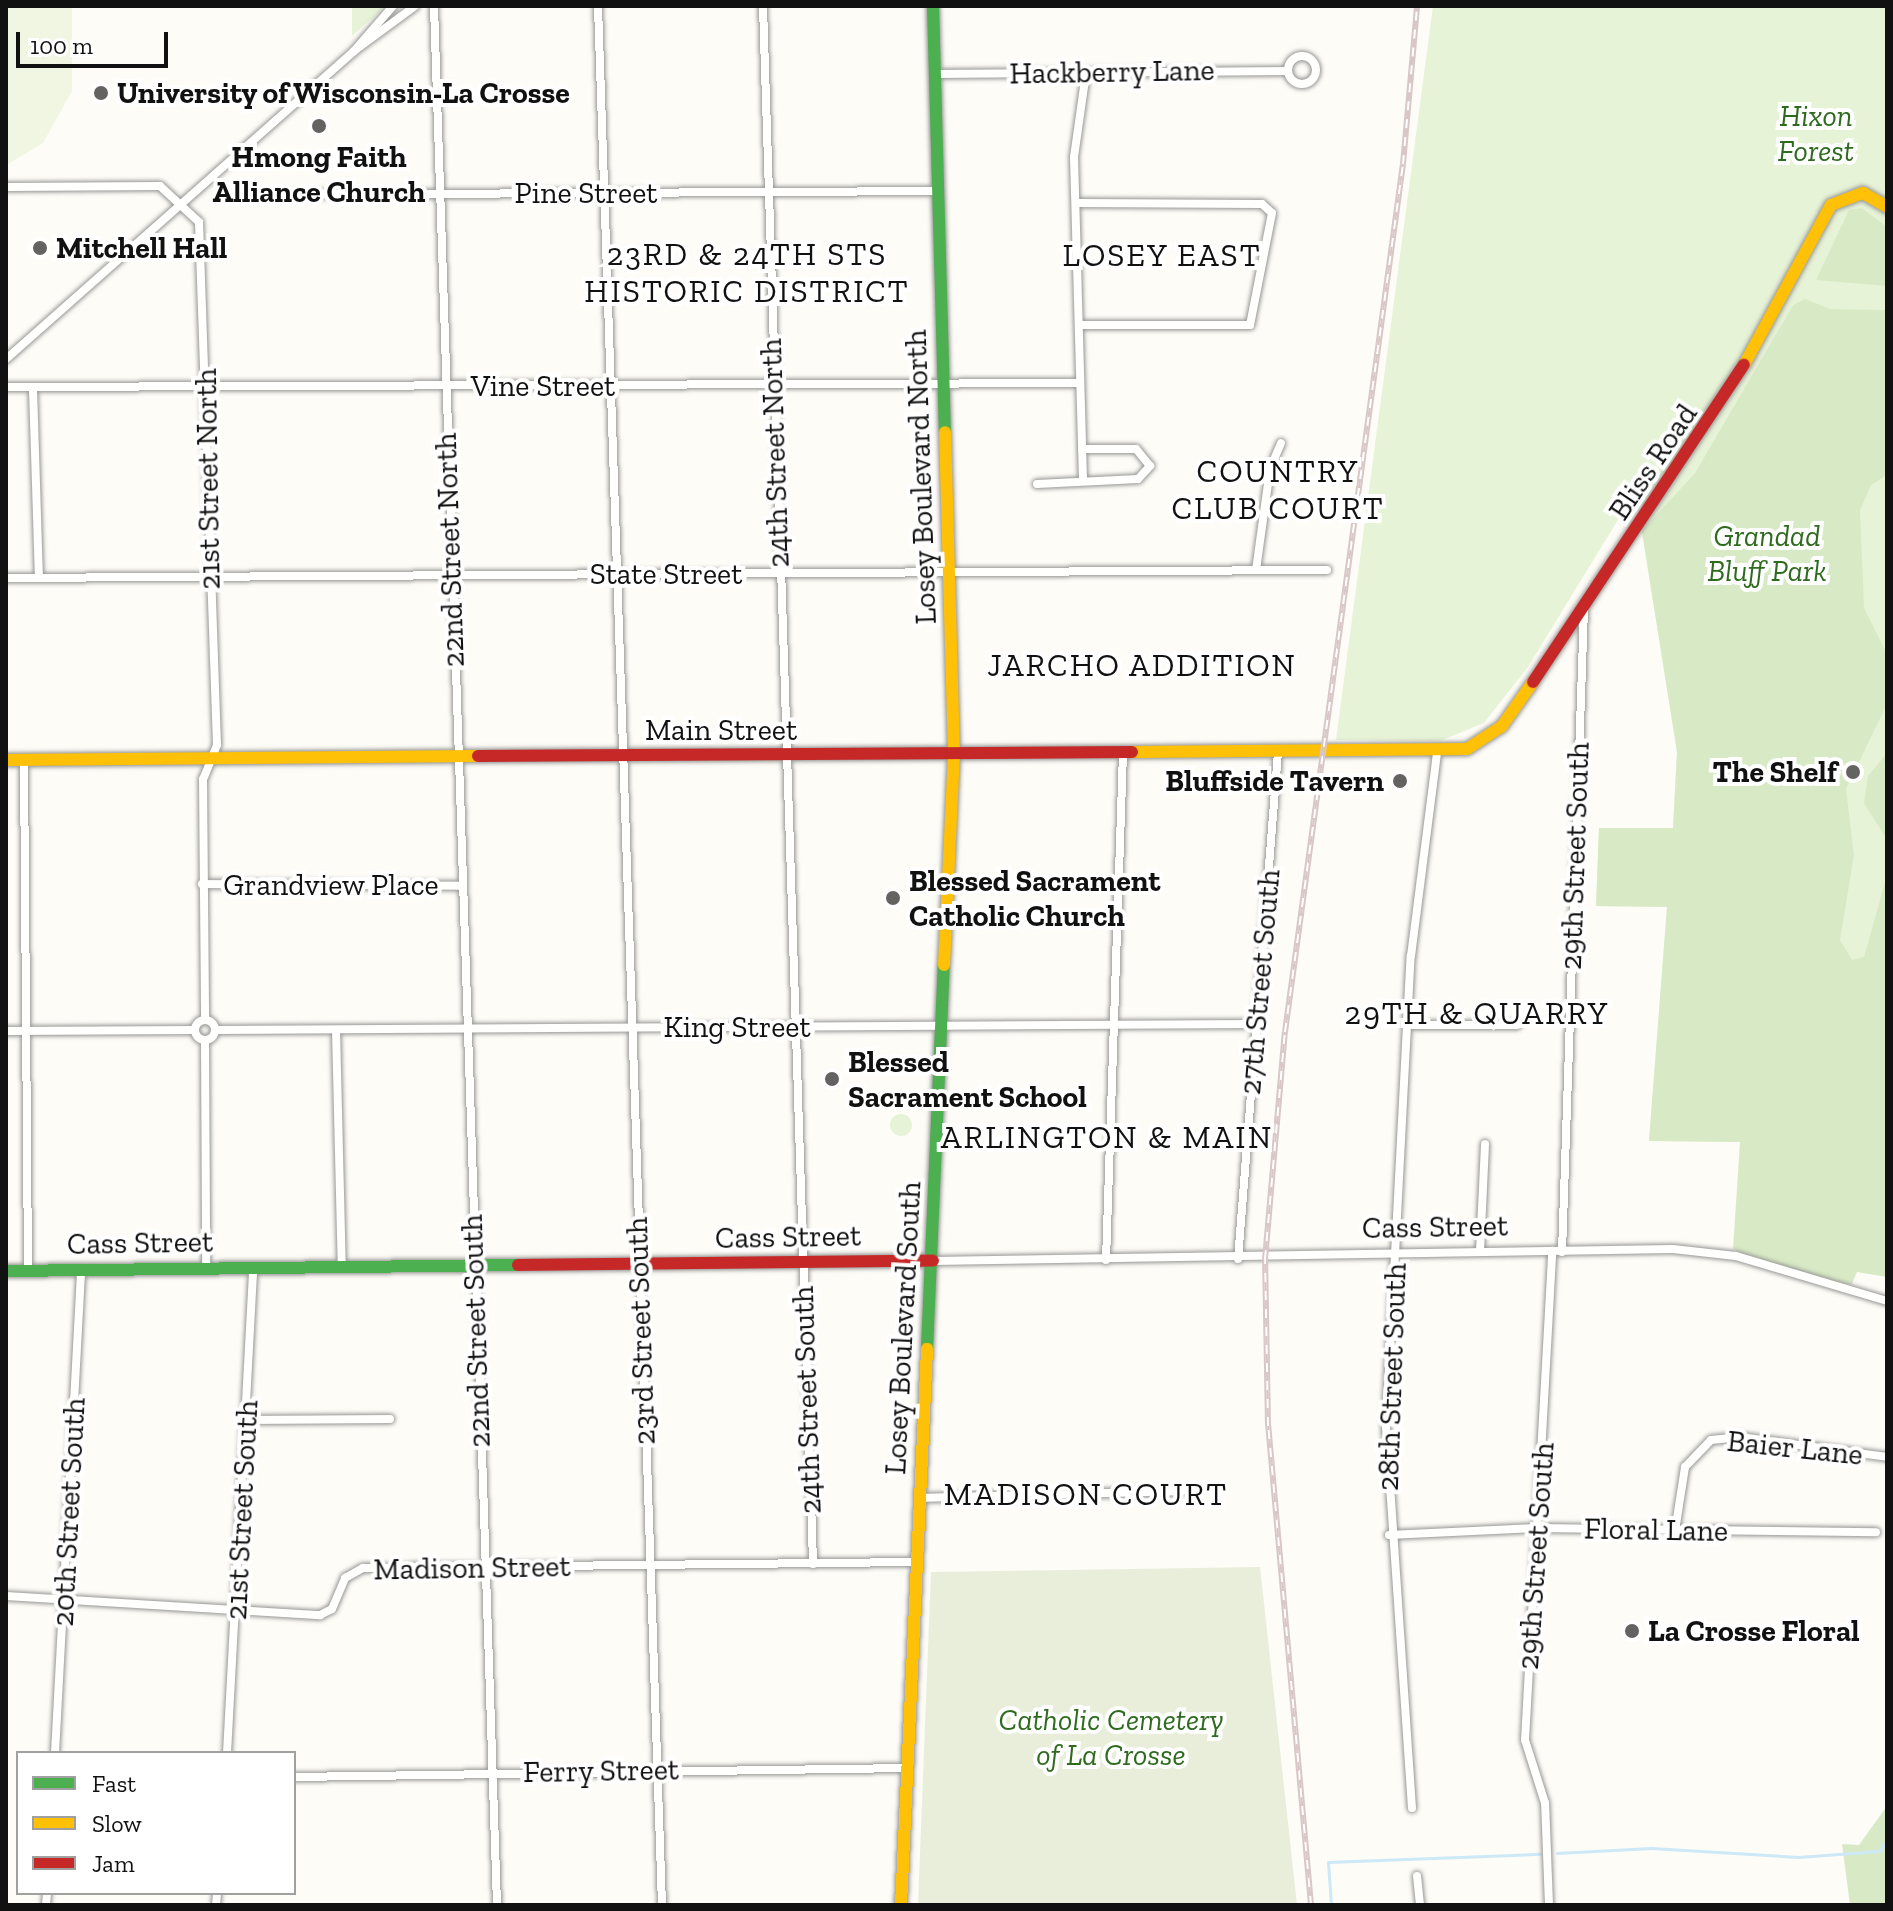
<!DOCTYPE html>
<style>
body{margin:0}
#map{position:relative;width:1893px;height:1911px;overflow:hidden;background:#fdfcf7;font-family:"Zilla Slab",serif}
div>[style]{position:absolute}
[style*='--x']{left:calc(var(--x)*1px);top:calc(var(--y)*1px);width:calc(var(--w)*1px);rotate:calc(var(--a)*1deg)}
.green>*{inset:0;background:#e7f3d7}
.round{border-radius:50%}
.forest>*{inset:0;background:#d8eac5}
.cemetery>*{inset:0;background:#e9eedb}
.pitch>*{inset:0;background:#f0f6e1}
.stream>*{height:3px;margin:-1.5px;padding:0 1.5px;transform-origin:1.5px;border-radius:1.5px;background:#cde8f7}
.roads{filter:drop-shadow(0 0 2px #979795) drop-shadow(0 0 2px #979795)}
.street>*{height:8px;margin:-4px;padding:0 4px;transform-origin:4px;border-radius:4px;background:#fffffe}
.street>.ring{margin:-4px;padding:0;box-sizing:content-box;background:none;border:8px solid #fffffe;border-radius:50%}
.fast>*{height:12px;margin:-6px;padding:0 6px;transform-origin:6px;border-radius:6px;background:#4caf50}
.slow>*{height:12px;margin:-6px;padding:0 6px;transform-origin:6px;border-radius:6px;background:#ffc107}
.jam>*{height:12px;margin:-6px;padding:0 6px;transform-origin:6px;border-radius:6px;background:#c62828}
.rail>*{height:6px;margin-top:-3px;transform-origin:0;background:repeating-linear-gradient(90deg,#fff 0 9px,#d9c6c7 0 18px);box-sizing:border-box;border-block:2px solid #d9c6c7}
.dots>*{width:22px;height:22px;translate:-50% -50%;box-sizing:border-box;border:4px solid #fff;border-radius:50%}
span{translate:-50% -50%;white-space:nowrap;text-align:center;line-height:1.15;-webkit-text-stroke:8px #fff;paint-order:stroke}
.street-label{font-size:30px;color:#111}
.poi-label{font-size:30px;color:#111;font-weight:700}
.left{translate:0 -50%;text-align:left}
.right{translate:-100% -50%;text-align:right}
.park-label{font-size:30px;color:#2f6b1f;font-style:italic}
.neighbourhood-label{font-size:32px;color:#111;letter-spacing:2px}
.frame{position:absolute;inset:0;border:8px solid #111;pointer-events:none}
.legend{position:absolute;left:16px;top:1751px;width:280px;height:144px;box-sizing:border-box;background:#fff;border:2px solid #a0a0a0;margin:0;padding:10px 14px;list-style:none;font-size:24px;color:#111}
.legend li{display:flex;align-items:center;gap:16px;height:40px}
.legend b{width:40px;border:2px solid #a0a0a0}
.scale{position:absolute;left:16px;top:32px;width:152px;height:36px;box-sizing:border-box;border:4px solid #111;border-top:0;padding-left:10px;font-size:24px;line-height:28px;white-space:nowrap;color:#111;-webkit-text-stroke:6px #fff;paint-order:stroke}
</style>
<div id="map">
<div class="green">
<div style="clip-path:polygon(352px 6px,386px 6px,352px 36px)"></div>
<div style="clip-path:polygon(1433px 6px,1887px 6px,1887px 1255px,1736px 1256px,1740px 1142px,1649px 1141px,1667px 907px,1596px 906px,1599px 828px,1673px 828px,1677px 752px,1641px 527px,1647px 517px,1635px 492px,1528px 667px,1484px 723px,1440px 741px,1336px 740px)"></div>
<div class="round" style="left:890px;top:1114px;width:22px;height:22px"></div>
</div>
<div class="forest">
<div style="clip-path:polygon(1862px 208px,1887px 227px,1887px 286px,1816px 280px,1849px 210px)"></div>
<div style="clip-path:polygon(1805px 299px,1830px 309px,1887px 310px,1887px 475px,1871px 485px,1860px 510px,1864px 608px,1887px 654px,1887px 704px,1846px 789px,1854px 855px,1840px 940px,1852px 960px,1864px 957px,1887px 875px,1887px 1277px,1857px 1272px,1852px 1284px,1827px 1283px,1733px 1249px,1740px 1142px,1649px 1141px,1667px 907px,1596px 906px,1599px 828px,1673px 828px,1677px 752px,1642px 531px,1695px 473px,1793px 305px)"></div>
<div style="clip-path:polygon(1887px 753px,1887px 840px,1864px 803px,1868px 776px)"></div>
<div style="clip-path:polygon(1887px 1806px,1887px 1905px,1850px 1905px,1842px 1844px,1859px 1845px)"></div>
</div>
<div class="cemetery">
<div style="clip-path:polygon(1260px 1567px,1297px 1905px,918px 1905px,931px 1572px)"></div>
</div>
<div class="pitch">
<div style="clip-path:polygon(6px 6px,72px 6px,72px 91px,43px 143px,6px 165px)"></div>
</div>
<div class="stream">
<div style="--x:1557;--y:1853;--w:94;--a:-3"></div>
<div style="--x:1651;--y:1848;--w:147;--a:3.5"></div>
<div style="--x:1798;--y:1857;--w:82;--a:-4.2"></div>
<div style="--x:1880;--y:1851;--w:14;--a:-60"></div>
<div style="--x:1331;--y:1905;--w:43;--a:-94"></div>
<div style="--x:1328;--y:1862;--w:212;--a:-2.2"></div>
</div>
<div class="roads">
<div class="street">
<div style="--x:434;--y:6;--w:1900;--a:88.1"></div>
<div style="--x:598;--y:6;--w:1900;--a:88.07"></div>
<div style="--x:763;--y:6;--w:1559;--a:88.16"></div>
<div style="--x:354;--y:51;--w:76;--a:-36.4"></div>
<div class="ring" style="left:1288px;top:56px;width:20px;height:20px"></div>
<div style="--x:936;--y:74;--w:352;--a:-0.5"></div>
<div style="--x:6;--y:187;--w:154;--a:-0.4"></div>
<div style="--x:160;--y:186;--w:53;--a:42.7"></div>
<div style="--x:199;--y:222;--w:523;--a:88.03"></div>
<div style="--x:217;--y:745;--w:37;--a:112"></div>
<div style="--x:203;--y:779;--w:241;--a:89.5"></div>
<div style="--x:233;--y:195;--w:707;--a:-0.32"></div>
<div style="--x:1076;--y:203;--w:186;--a:0.3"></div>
<div style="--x:1262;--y:204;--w:13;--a:42"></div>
<div style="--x:1272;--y:213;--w:114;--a:101.1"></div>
<div style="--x:1250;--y:325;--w:171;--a:180"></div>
<div style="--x:6;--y:359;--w:465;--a:-41.5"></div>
<div style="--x:354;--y:51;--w:60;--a:-49.1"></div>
<div style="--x:6;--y:387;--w:1074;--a:-0.21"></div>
<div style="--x:33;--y:389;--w:189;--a:88.2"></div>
<div style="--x:1083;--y:479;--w:322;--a:-91.6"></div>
<div style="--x:1074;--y:157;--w:85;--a:-81.9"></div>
<div style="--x:1037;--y:484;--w:101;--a:-2.8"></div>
<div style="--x:1138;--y:479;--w:18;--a:-47"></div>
<div style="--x:1150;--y:466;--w:22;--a:-129"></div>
<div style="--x:1136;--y:449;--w:54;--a:180"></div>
<div style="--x:1256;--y:570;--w:102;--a:-82.1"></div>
<div style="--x:1270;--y:469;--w:28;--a:-67"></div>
<div style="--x:6;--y:578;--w:1321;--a:-0.35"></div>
<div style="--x:24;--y:760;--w:511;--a:89.55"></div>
<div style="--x:202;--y:884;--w:259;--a:0.4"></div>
<div class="ring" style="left:195px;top:1020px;width:12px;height:12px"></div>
<div style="--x:1406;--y:1025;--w:111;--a:0"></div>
<div style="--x:216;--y:1030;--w:1041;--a:-0.33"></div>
<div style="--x:336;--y:1030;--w:238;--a:88.6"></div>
<div style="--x:6;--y:1031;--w:189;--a:-0.3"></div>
<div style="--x:205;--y:1040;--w:229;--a:89.7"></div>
<div style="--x:1480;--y:1251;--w:107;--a:-87.3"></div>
<div style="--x:1562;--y:1252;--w:642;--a:-88.04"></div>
<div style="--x:1238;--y:1259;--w:509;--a:-85.49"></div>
<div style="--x:1106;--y:1260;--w:506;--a:-88.08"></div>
<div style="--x:933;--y:1261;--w:740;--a:-0.93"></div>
<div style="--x:1673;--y:1249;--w:63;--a:6.3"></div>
<div style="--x:1736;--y:1256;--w:158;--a:16.6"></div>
<div style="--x:248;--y:1420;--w:142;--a:-0.4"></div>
<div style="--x:920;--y:1498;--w:262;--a:-1.5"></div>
<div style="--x:1675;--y:1531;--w:65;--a:-81.1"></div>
<div style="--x:1685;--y:1467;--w:37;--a:-46"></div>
<div style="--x:1711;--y:1440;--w:29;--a:-6"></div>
<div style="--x:1740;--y:1437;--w:148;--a:7.7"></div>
<div style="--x:1389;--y:1535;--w:147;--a:-2.7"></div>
<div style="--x:1536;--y:1528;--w:340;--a:0.7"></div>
<div style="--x:6;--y:1596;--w:315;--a:3.5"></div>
<div style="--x:320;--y:1615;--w:13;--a:-27"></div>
<div style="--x:332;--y:1609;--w:34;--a:-67"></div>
<div style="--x:345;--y:1578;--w:21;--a:-29"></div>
<div style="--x:363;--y:1568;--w:554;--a:-0.62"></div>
<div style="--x:55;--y:1753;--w:483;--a:-86.9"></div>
<div style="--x:227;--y:1753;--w:487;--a:-86.9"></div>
<div style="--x:294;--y:1777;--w:614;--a:-0.84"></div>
<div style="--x:1412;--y:1808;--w:383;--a:-93.9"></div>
<div style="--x:1386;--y:1426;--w:471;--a:-87"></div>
<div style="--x:1411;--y:956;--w:204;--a:-82.7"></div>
<div style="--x:1417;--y:1876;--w:29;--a:84"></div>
<div style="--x:46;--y:1905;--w:12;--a:-85"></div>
<div style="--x:216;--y:1905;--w:12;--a:-85"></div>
<div style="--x:1549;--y:1905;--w:102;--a:-92.2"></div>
<div style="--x:1545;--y:1803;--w:66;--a:-107.6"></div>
<div style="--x:1525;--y:1740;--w:490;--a:-86.8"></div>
</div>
<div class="fast">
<div style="--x:933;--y:6;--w:426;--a:88.4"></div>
<div style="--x:6;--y:1271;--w:512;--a:-0.67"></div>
<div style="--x:927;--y:1349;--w:384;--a:-87.5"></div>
</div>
<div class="slow">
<div style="--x:1744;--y:365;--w:182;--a:-61.5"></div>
<div style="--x:1831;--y:205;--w:34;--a:-21"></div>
<div style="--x:1863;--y:193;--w:28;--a:30"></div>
<div style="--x:1132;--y:752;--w:335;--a:-0.5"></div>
<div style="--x:1467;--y:749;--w:42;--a:-33.3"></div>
<div style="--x:1502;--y:726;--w:54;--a:-54.8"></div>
<div style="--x:6;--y:760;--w:472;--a:-0.5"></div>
<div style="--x:944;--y:965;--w:211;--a:-87.3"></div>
<div style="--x:954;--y:754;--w:322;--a:-91.6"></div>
<div style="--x:901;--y:1905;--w:557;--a:-87.32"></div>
</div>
<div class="jam">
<div style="--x:1533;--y:682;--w:381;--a:-56.4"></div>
<div style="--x:478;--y:756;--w:654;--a:-0.35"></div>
<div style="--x:518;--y:1265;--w:415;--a:-0.6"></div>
</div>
</div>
<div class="rail">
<div style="--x:1311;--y:1905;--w:481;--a:-95.1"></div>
<div style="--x:1268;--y:1426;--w:167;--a:-91"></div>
<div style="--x:1265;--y:1259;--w:228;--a:-85"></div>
<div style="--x:1285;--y:1032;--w:876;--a:-82.26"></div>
<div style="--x:1403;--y:164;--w:159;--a:-84.9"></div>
</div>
<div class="dots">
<div style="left:101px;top:93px;background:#646362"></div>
<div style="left:319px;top:126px;background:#646362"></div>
<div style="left:40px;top:248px;background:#646362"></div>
<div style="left:1853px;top:772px;background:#646362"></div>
<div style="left:1400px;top:781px;background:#646362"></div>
<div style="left:893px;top:898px;background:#646362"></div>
<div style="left:832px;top:1079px;background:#646362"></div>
<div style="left:1632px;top:1631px;background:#646362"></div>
</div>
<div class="street-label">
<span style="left:1112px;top:72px;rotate:-1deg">Hackberry Lane</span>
<span style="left:586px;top:193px">Pine Street</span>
<span style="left:543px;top:386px">Vine Street</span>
<span style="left:775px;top:453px;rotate:-92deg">24th Street North</span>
<span style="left:1653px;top:462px;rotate:-56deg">Bliss Road</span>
<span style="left:921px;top:477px;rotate:-92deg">Losey Boulevard North</span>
<span style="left:208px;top:479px;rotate:-91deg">21st Street North</span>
<span style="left:450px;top:550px;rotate:-92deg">22nd Street North</span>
<span style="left:666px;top:574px">State Street</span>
<span style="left:721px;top:730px">Main Street</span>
<span style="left:1575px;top:856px;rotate:-88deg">29th Street South</span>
<span style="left:331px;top:885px">Grandview Place</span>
<span style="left:1260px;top:982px;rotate:-85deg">27th Street South</span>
<span style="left:737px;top:1027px">King Street</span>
<span style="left:1435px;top:1227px;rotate:-1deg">Cass Street</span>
<span style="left:788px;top:1237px;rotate:-1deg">Cass Street</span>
<span style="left:140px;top:1243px;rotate:-1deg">Cass Street</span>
<span style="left:903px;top:1328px;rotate:-87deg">Losey Boulevard South</span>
<span style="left:476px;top:1331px;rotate:-92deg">22nd Street South</span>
<span style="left:641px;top:1331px;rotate:-92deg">23rd Street South</span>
<span style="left:1392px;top:1377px;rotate:-88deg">28th Street South</span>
<span style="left:807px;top:1400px;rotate:-92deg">24th Street South</span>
<span style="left:1795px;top:1448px;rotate:6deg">Baier Lane</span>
<span style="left:242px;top:1510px;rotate:-87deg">21st Street South</span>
<span style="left:69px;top:1512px;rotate:-87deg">20th Street South</span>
<span style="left:1656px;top:1530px;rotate:1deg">Floral Lane</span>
<span style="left:1536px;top:1556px;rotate:-86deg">29th Street South</span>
<span style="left:472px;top:1568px;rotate:-1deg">Madison Street</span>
<span style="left:601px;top:1771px;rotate:-1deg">Ferry Street</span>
</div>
<div class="poi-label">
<span class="left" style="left:117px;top:93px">University of Wisconsin-La Crosse</span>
<span style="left:319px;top:174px">Hmong Faith<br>Alliance Church</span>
<span class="left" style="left:56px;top:248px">Mitchell Hall</span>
<span class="right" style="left:1837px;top:772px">The Shelf</span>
<span class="right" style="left:1384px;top:781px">Bluffside Tavern</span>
<span class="left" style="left:909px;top:898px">Blessed Sacrament<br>Catholic Church</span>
<span class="left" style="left:848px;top:1079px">Blessed<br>Sacrament School</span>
<span class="left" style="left:1648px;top:1631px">La Crosse Floral</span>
</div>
<div class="park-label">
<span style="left:1816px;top:133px">Hixon<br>Forest</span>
<span style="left:1767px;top:553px">Grandad<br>Bluff Park</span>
<span style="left:1111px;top:1737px">Catholic Cemetery<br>of La Crosse</span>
</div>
<div class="neighbourhood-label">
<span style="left:747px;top:273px">23RD &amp; 24TH STS<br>HISTORIC DISTRICT</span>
<span style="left:1162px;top:255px">LOSEY EAST</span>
<span style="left:1278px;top:490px">COUNTRY<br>CLUB COURT</span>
<span style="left:1142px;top:665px">JARCHO ADDITION</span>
<span style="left:1477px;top:1013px">29TH &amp; QUARRY</span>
<span style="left:1107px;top:1137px">ARLINGTON &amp; MAIN</span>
<span style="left:1086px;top:1494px">MADISON COURT</span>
</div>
<div class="frame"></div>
<ul class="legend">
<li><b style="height:10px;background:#4caf50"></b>Fast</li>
<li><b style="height:10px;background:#ffc107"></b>Slow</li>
<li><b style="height:10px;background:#c62828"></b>Jam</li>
</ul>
<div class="scale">100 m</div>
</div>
